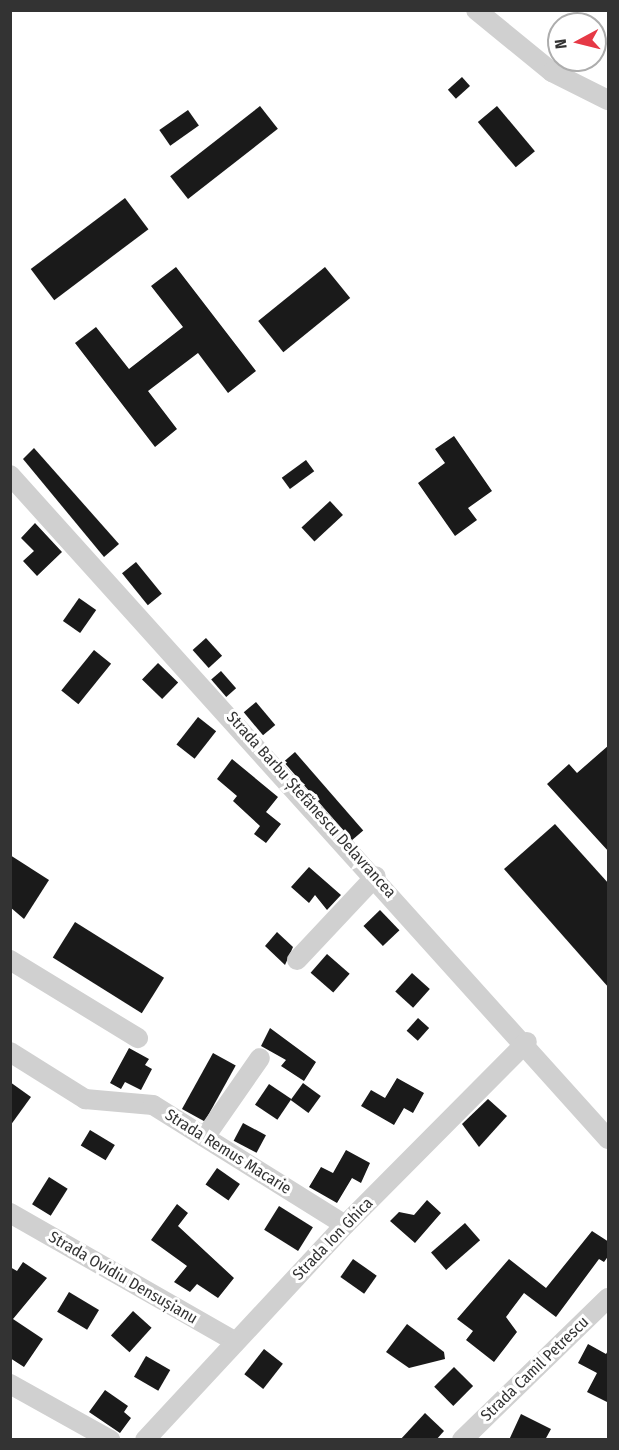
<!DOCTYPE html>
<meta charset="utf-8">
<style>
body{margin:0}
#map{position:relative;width:619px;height:1450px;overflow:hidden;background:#fff;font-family:"Fira Sans Condensed",sans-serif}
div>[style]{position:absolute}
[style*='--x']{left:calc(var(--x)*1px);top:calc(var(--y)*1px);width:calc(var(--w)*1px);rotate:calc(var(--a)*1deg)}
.building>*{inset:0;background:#1a1a1a;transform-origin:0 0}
.minor>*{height:20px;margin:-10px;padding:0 10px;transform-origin:10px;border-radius:10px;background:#d0d0d0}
span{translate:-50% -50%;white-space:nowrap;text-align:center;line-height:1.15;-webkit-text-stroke:6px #fff;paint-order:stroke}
.street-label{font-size:16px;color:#333}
.frame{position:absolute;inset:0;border:12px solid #333;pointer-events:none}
.north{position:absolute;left:547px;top:12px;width:60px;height:60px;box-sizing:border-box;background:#fff;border:2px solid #adadad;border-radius:50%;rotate:263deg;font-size:16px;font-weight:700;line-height:24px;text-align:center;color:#333}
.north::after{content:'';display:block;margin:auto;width:21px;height:27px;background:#e63946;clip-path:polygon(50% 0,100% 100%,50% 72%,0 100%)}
</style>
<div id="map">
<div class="building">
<div style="left:462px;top:77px;width:12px;height:19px;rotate:48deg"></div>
<div style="left:260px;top:106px;width:29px;height:114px;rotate:52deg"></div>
<div style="left:497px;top:106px;width:59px;height:25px;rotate:50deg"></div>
<div style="left:188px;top:110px;width:19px;height:35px;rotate:55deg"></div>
<div style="left:125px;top:198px;width:39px;height:118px;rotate:53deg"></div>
<div style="clip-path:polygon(176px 267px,256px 371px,228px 393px,198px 353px,148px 391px,177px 429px,155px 447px,75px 343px,96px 327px,129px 369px,183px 327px,151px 286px)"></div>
<div style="left:325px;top:267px;width:40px;height:86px;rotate:51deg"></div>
<div style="clip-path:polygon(454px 436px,492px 491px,468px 508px,477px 520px,455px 536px,418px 483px,445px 463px,435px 449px)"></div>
<div style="clip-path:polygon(34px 448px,119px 544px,104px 557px,23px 459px)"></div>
<div style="left:306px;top:460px;width:14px;height:30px;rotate:54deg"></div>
<div style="left:330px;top:501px;width:19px;height:39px;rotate:47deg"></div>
<div style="clip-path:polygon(35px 523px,62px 552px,37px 576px,23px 561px,34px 551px,21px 538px)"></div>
<div style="left:136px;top:562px;width:41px;height:18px;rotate:51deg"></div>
<div style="left:79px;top:598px;width:21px;height:28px;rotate:35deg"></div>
<div style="left:206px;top:638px;width:24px;height:18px;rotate:48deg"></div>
<div style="left:94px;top:650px;width:22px;height:52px;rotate:39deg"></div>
<div style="left:158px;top:663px;width:28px;height:23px;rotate:44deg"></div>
<div style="left:221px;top:671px;width:23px;height:13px;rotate:49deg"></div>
<div style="left:256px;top:702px;width:30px;height:16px;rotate:50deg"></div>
<div style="left:198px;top:717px;width:23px;height:35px;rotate:38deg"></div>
<div style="clip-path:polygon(609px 745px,609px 852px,547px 784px,569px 764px,577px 773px)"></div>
<div style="left:295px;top:752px;width:104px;height:15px;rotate:49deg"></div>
<div style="clip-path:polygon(232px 759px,278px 797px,266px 812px,281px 824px,266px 843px,254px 834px,260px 826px,233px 801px,237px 796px,217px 779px)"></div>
<div style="clip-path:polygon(555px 824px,609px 884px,609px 988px,504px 869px)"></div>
<div style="clip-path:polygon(10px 855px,49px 880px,24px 919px,10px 907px)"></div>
<div style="clip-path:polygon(309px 867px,341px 895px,327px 910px,315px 895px,309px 903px,291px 887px)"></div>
<div style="left:380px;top:910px;width:28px;height:23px;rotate:46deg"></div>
<div style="left:75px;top:922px;width:105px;height:42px;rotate:32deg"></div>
<div style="clip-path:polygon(277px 932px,293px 947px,285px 965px,265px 946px)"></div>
<div style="left:327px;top:954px;width:30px;height:25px;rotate:41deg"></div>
<div style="left:412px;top:973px;width:24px;height:25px;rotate:42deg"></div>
<div style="left:418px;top:1018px;width:15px;height:17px;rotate:42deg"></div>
<div style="clip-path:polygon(270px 1028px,316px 1062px,304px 1081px,281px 1066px,286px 1060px,261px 1046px)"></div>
<div style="clip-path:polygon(129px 1048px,149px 1059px,145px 1065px,152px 1069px,141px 1090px,125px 1082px,121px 1089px,110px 1083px)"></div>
<div style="left:213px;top:1053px;width:26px;height:64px;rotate:29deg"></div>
<div style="clip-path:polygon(397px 1078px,424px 1093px,413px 1113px,404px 1108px,394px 1125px,361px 1106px,371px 1090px,385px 1098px)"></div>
<div style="clip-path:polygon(10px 1082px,31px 1097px,10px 1126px)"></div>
<div style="left:303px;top:1083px;width:22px;height:21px;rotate:36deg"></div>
<div style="left:269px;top:1084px;width:27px;height:25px;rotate:34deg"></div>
<div style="clip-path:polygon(488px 1099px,507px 1116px,479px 1147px,462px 1124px)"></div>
<div style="left:243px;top:1123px;width:26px;height:20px;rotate:28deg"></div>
<div style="left:90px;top:1130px;width:29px;height:18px;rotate:31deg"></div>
<div style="clip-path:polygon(346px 1150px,370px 1163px,361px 1183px,352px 1178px,337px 1203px,309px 1187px,321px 1167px,333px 1173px)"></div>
<div style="left:217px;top:1168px;width:28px;height:20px;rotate:35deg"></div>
<div style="left:49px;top:1177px;width:22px;height:32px;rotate:32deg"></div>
<div style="clip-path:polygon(427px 1200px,441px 1213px,415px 1243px,390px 1221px,399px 1212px,414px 1215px)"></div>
<div style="clip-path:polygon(177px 1204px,188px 1213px,178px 1226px,234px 1278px,218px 1298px,197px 1284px,190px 1292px,174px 1282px,187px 1266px,151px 1240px)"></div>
<div style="left:279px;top:1206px;width:40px;height:28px;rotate:32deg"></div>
<div style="left:465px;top:1223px;width:23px;height:45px;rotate:49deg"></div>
<div style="clip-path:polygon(592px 1231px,609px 1242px,609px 1255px,604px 1262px,599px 1259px,556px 1317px,524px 1293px,506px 1317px,517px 1332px,494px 1362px,466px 1340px,473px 1331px,457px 1319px,509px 1259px,546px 1288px)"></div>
<div style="left:353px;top:1259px;width:29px;height:22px;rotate:35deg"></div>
<div style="clip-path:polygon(23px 1262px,47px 1278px,13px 1319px,43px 1339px,24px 1367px,10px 1358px,10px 1267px,17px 1271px)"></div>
<div style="left:69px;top:1292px;width:35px;height:23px;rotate:31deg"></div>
<div style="left:133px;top:1311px;width:25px;height:33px;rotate:42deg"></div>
<div style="clip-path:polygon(407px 1324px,444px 1352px,445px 1359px,409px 1368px,386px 1352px)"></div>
<div style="clip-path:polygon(588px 1344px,606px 1354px,609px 1349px,609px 1403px,587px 1392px,597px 1373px,578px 1363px)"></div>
<div style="left:264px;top:1349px;width:24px;height:32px;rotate:38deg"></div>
<div style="left:146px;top:1356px;width:28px;height:24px;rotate:30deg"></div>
<div style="left:454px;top:1367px;width:27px;height:28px;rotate:45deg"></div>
<div style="clip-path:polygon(105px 1390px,128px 1406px,124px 1412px,131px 1418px,120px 1433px,89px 1412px)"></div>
<div style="clip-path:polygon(425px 1413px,444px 1431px,436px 1440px,400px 1440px)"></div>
<div style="clip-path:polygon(521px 1414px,551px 1429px,545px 1440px,509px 1440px)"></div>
</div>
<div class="minor">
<div style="--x:476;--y:10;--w:98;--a:39.2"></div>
<div style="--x:552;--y:72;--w:63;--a:26.6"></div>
<div style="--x:10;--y:475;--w:894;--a:47.99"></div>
<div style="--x:10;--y:960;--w:150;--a:31.4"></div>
<div style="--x:297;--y:960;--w:115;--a:-46.8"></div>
<div style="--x:10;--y:1052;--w:89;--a:32.1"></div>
<div style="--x:85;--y:1099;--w:68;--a:5"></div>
<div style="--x:153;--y:1105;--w:226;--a:32"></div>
<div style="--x:205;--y:1137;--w:96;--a:-55.2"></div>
<div style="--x:10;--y:1213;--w:260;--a:29.7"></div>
<div style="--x:10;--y:1384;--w:115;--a:29.2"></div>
<div style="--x:145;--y:1440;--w:294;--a:-47.1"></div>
<div style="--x:345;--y:1225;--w:258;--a:-45.2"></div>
<div style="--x:462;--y:1440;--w:204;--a:-44.2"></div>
</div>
<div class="street-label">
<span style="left:311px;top:805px;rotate:48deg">Strada Barbu Ștefănescu Delavrancea</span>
<span style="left:228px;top:1152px;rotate:32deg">Strada Remus Macarie</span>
<span style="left:333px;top:1239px;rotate:-46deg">Strada Ion Ghica</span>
<span style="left:123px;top:1278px;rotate:30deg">Strada Ovidiu Densușianu</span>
<span style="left:535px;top:1369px;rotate:-44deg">Strada Camil Petrescu</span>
</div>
<div class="frame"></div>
<div class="north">N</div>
</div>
